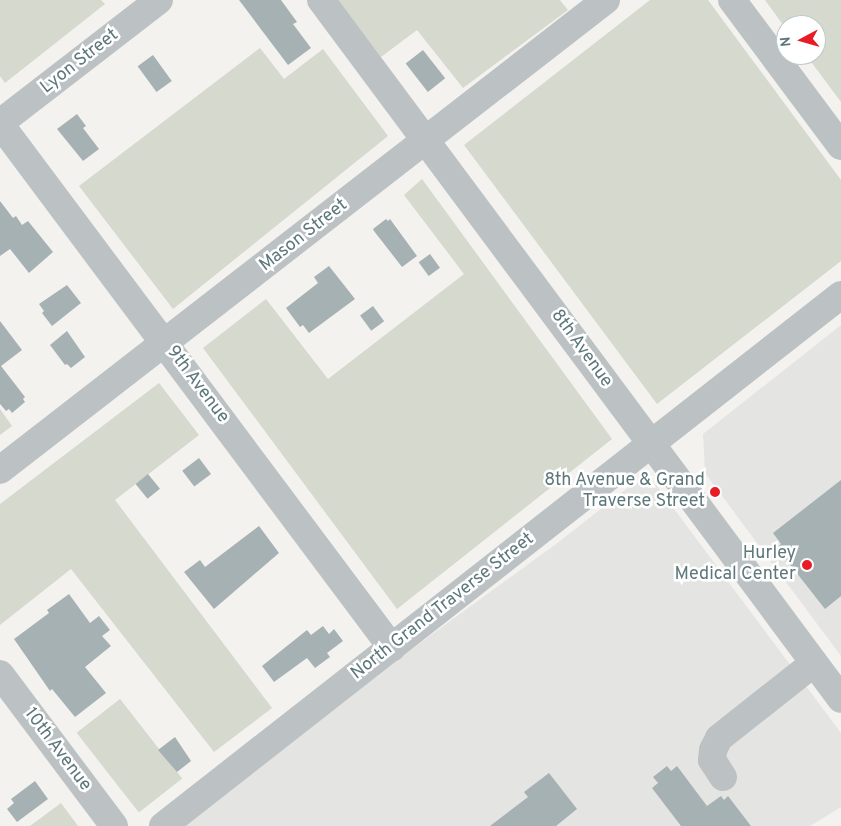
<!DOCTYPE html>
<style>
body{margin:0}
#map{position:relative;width:841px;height:826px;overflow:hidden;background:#f4f2ef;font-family:Overpass,sans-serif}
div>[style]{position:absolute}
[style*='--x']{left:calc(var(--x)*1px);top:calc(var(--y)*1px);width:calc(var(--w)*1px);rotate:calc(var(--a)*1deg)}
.built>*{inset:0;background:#e4e4e3}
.green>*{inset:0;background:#d5d9ce;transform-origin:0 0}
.building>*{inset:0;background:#a5b1b3;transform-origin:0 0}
.minor>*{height:28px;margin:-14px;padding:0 14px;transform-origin:14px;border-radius:14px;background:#bcc2c4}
.dots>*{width:14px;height:14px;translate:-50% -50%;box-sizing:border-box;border:2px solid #fff;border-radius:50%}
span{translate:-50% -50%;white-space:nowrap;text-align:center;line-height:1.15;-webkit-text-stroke:5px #fff;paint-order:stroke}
.street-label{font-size:18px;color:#5e777b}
.poi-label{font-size:18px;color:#5e777b}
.right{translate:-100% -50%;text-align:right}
.north{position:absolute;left:776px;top:15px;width:50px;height:50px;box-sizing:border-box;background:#fff;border:1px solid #bfc9ca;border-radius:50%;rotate:264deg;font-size:14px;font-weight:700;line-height:20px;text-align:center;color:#5e777b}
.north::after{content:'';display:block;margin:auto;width:18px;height:22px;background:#e71c26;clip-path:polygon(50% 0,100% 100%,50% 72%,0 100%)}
</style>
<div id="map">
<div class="built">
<div style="clip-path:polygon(841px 325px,841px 656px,705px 473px,703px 434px)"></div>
<div style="clip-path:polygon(644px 480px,657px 486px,841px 733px,841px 807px,810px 826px,183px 826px,398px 659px,556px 544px,634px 483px)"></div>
</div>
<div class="green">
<div style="clip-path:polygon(0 0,101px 0,105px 4px,5px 83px,0 76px)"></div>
<div style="clip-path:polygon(337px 0,560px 0,568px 10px,463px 88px,417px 30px,381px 57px)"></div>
<div style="clip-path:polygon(650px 0,708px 0,841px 180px,841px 261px,657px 404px,464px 145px)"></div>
<div style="clip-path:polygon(765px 0,841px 0,841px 102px,806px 55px,816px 55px,816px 25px,786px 25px,786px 29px)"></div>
<div style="clip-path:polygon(260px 48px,284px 79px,323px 49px,388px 136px,173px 309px,79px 186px)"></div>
<div style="clip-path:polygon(422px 179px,612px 439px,397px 609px,203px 348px,266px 299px,328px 379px,464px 274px,404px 195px)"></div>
<div style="clip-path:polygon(159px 383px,199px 435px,115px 500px,272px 708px,214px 752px,71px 569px,0 625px,0 504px)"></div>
<div style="clip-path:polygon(0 409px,12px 426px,0 435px)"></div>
<div style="left:120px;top:699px;width:101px;height:55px;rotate:52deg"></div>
<div style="clip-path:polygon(61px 803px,78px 826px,30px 826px)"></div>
</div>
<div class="building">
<div style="clip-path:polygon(239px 0,281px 0,297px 22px,293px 24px,311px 48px,288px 65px)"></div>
<div style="left:423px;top:50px;width:36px;height:22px;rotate:52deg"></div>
<div style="left:153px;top:55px;width:32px;height:19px;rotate:54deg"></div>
<div style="clip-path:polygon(77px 114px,86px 126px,83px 128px,99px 149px,83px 161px,57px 129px)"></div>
<div style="clip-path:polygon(0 201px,13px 218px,16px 216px,22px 225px,28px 221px,53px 252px,29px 273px,10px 249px,0 256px)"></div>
<div style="clip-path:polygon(386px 219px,388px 221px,390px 219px,417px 256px,402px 267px,374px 231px,373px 229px)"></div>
<div style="left:430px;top:254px;width:17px;height:14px;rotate:54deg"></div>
<div style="clip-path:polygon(329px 266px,355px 299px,309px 333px,303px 325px,300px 327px,286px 308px,318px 283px,314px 277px)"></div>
<div style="clip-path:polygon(67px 285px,81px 303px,52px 326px,42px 313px,44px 311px,39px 304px)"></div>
<div style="left:373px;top:306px;width:19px;height:16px;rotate:54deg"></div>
<div style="clip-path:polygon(0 321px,22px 350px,1px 366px,25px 397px,23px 399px,25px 402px,12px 413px,9px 409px,6px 411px,0 404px)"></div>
<div style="clip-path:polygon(67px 331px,85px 357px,71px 368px,67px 364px,65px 365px,50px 345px)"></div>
<div style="left:199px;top:458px;width:20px;height:21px;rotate:53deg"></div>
<div style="left:148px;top:474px;width:19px;height:16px;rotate:51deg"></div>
<div style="clip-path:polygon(841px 480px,841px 596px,825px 609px,777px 548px,781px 544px,773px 533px)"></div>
<div style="clip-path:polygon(259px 526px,279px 553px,214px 609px,184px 572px,200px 560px,205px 567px)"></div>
<div style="clip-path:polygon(69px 594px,90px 623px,99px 616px,110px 630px,102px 636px,111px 646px,85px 667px,106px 693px,75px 717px,52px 689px,50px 691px,14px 639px,49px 613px,47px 610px)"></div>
<div style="clip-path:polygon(323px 626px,329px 634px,334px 629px,343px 641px,327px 653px,330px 657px,315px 668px,307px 658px,274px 682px,262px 666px,307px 630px,311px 635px)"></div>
<div style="clip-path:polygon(175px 737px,191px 761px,177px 772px,158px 750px)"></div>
<div style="clip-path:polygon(667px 766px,671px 771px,677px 766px,707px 806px,721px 796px,724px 800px,728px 796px,751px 826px,681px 826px,652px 788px,658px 783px,653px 777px)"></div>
<div style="clip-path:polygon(549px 773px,577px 809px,556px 826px,490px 826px,528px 797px,524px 792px)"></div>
<div style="clip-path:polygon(35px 781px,48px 799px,17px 822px,7px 809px,14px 803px,11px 799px)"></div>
</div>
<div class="minor">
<div style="--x:321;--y:0;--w:871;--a:53.35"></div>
<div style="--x:732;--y:0;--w:182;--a:53.3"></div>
<div style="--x:0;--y:123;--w:201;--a:-37.7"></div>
<div style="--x:0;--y:124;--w:654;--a:53.2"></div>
<div style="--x:0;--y:470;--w:767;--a:-37.8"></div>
<div style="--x:0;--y:674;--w:190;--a:53.1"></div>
<div style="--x:723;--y:777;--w:20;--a:-123"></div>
<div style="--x:712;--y:760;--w:10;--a:-84"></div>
<div style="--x:713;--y:750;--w:13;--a:-63"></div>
<div style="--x:719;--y:738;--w:121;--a:-38.3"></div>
<div style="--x:163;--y:826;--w:861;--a:-38.07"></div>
</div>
<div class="dots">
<div style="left:715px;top:492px;background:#e71c26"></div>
<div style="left:807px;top:565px;background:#e71c26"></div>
</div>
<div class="street-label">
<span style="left:80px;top:62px;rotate:-38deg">Lyon Street</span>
<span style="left:304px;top:236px;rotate:-38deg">Mason Street</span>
<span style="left:581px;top:349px;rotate:54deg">8th Avenue</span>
<span style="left:197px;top:385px;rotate:53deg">9th Avenue</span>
<span style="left:443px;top:607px;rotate:-38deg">North Grand Traverse Street</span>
<span style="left:57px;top:750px;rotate:53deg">10th Avenue</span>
</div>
<div class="poi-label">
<span class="right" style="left:705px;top:492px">8th Avenue &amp; Grand<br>Traverse Street</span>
<span class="right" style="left:796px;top:565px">Hurley<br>Medical Center</span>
</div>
<div class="north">N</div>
</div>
